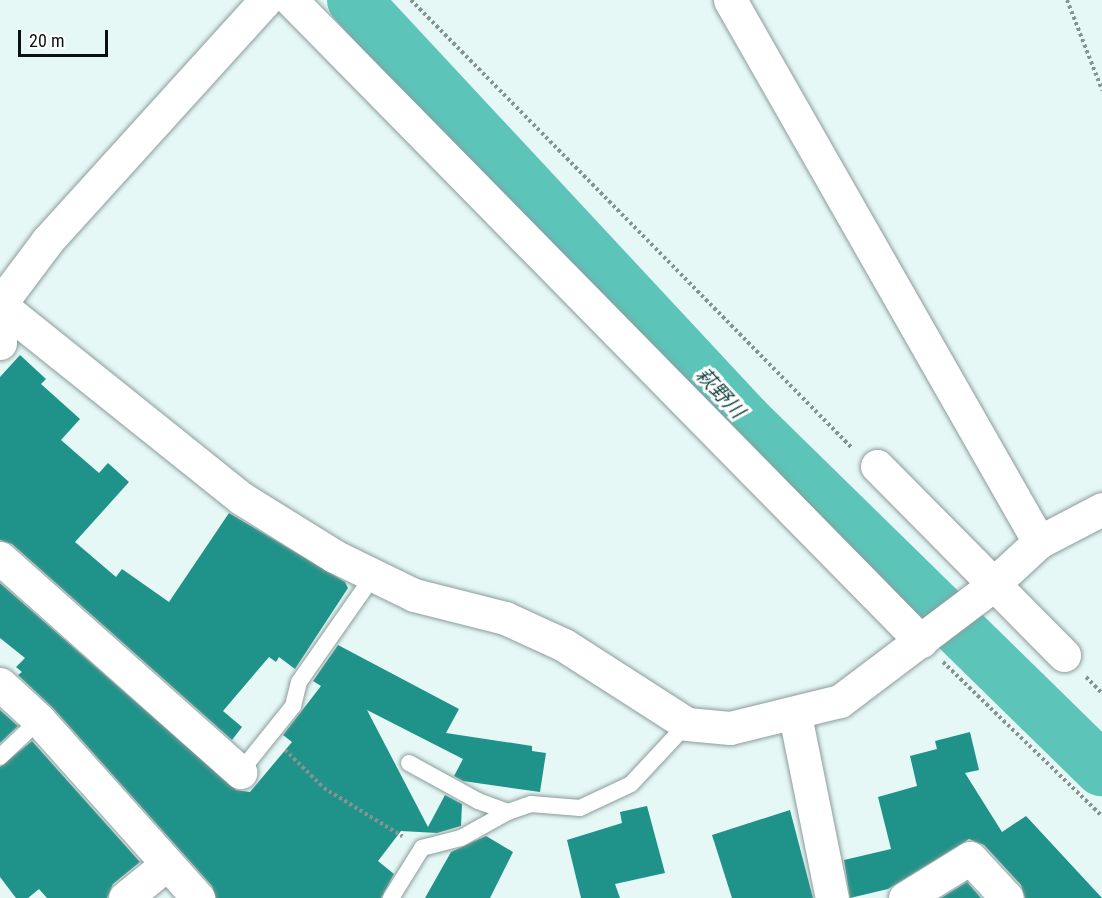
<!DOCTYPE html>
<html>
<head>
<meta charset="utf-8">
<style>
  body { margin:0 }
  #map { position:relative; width:1102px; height:898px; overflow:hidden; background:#e5f8f5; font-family:"Roboto Condensed","Noto Sans JP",sans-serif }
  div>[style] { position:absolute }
  .river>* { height:54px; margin:-27px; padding:0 27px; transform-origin:27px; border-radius:27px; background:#5cc4b9 }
  .building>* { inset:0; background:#1f9289 }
  .path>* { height:4px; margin-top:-2px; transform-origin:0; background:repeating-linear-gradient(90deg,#869391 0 3px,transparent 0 6px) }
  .roads { filter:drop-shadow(0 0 2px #8b9c9a) drop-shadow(0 0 2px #8b9c9a) }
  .lane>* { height:16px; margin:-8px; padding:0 8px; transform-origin:8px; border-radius:8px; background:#fff }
  .street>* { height:33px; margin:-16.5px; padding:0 16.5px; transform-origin:16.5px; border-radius:16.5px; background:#fff }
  span { translate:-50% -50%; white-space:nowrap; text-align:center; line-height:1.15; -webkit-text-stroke:6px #fff; paint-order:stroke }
  .water-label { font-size:20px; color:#154440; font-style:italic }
  .scale { position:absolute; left:18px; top:30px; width:90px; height:27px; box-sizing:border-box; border:3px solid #0b1110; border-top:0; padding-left:8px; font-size:18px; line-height:21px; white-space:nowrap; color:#0b1110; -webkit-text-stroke:4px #fff; paint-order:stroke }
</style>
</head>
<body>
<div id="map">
  <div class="river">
    <div style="left:354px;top:0;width:574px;rotate:47.05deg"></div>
    <div style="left:745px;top:420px;width:499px;rotate:44.4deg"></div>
  </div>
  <div class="building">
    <div style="clip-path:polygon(20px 355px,46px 379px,41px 384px,80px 419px,61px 440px,99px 473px,108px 463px,129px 482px,75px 542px,116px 577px,122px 569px,169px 602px,229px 513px,345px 582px,348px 588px,295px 669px,279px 657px,276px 662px,269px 657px,223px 711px,242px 727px,232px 740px,12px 544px,0 540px,0 377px)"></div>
    <div style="clip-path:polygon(0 583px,236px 790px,250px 792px,292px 742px,283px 735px,321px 686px,313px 681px,338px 645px,459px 709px,446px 733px,532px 746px,532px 751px,546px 753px,540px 792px,463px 781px,454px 776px,463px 759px,367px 710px,428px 827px,445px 795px,462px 804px,461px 826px,437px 833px,401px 831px,378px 861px,394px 874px,381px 898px,216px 898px,212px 886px,53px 708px,18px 675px,22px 672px,16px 667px,25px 658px,0 638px)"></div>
    <div style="clip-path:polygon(0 710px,18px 726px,0 743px)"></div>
    <div style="clip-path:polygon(970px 732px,979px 770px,965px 773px,1002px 832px,1026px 816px,1102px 898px,1025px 898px,1021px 885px,984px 845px,969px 839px,888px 889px,850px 898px,844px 860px,891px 849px,878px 797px,917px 786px,910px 756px,937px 749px,935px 741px)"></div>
    <div style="clip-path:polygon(32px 741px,140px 862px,113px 884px,107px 898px,47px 898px,39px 889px,28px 898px,16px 898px,0 877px,0 767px)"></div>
    <div style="clip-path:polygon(647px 806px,665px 873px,615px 884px,620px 898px,581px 898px,567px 840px,622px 823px,620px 812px)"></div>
    <div style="clip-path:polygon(790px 810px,813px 898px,732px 898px,712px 835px)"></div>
    <div style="clip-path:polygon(486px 836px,513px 852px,490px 898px,425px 898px,451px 852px)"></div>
    <div style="clip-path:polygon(967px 882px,981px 898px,941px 898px)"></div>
  </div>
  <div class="path">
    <div style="left:411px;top:0;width:629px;rotate:45.45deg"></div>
    <div style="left:1067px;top:0;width:97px;rotate:68.7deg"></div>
    <div style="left:943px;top:662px;width:221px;rotate:44.1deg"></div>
    <div style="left:1086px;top:677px;width:23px;rotate:45deg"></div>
    <div style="left:285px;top:750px;width:54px;rotate:44.3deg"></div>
    <div style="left:324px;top:788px;width:92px;rotate:31.6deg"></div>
  </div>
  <div class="roads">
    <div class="lane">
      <div style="left:0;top:757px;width:54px;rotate:-43.5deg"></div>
      <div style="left:409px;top:763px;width:79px;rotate:28.8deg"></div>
      <div style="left:478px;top:801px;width:32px;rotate:20deg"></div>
      <div style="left:508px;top:812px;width:24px;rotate:-19deg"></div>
      <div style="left:531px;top:804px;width:49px;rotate:4.7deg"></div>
      <div style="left:580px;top:808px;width:56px;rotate:-25.2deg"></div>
      <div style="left:631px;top:784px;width:82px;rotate:-47deg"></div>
      <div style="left:240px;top:772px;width:85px;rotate:-51.2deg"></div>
      <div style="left:293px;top:706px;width:25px;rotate:-76deg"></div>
      <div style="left:299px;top:682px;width:131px;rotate:-55deg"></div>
      <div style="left:391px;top:898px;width:59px;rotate:-58.2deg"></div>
      <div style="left:422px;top:848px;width:40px;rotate:-14.4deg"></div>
      <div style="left:461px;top:838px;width:54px;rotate:-29deg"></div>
    </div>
    <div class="street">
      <div style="left:291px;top:0;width:899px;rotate:45.5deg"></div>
      <div style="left:730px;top:0;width:624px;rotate:60.31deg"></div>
      <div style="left:0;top:304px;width:80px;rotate:-53.1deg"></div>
      <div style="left:48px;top:240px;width:324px;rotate:-47.8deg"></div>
      <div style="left:0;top:305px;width:309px;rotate:38.7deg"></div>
      <div style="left:241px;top:498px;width:110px;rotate:31.9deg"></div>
      <div style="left:334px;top:556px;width:89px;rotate:26deg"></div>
      <div style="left:414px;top:595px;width:94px;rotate:14.2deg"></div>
      <div style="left:505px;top:618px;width:65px;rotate:24.6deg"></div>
      <div style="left:564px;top:645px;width:146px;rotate:32.7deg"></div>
      <div style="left:687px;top:724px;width:43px;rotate:5.3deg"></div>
      <div style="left:730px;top:728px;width:113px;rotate:-13.8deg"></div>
      <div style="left:840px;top:701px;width:186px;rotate:-37.1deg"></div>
      <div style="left:988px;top:589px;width:69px;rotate:-42.7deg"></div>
      <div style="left:1039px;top:542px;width:71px;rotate:-27.6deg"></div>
      <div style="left:0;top:338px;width:5px;rotate:90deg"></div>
      <div style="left:877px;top:466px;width:266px;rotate:45.3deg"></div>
      <div style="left:0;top:558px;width:322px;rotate:41.7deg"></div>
      <div style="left:0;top:684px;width:53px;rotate:42.7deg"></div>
      <div style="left:39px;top:720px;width:239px;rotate:48.2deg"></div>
      <div style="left:795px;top:715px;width:187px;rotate:78.6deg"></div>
      <div style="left:125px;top:898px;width:54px;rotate:-39deg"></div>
      <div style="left:905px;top:898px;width:76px;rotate:-31.6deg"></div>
      <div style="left:970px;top:858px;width:54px;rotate:47.2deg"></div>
    </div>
  </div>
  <div class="water-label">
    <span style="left:720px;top:393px;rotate:47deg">萩野川</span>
  </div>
  <div class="scale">20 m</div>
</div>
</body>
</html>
